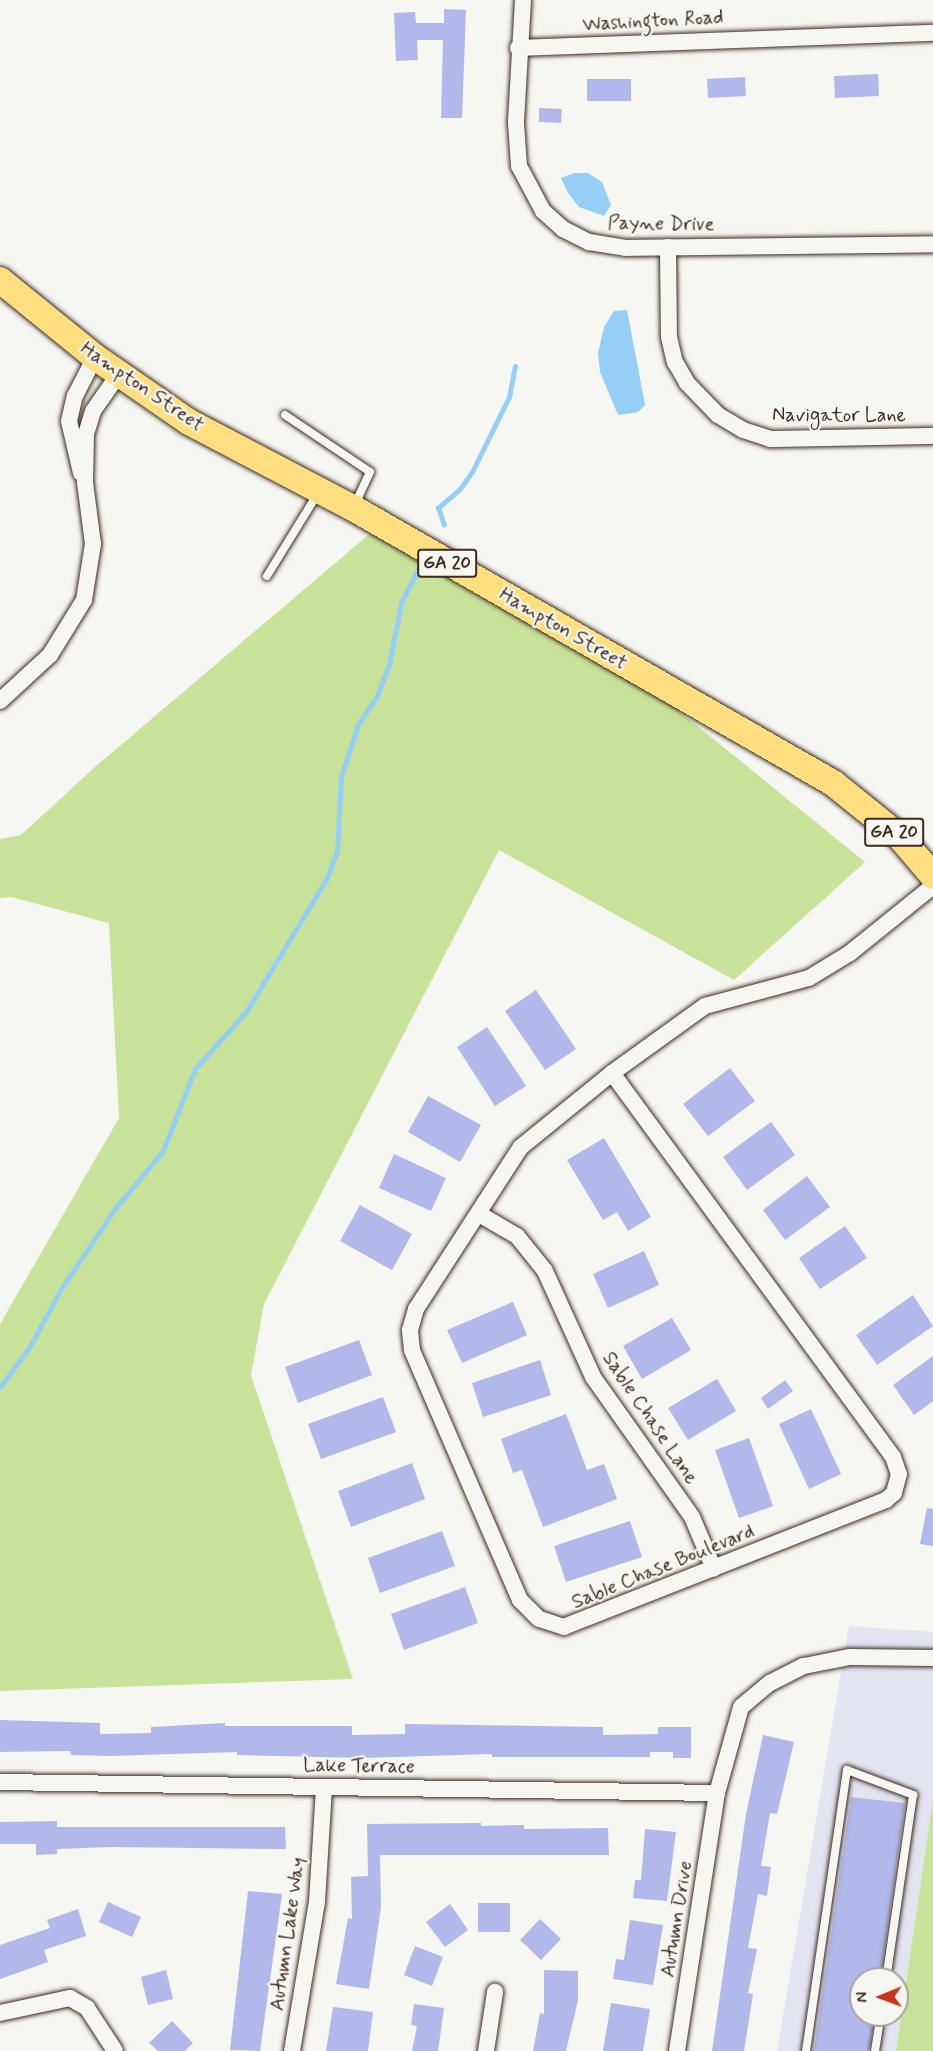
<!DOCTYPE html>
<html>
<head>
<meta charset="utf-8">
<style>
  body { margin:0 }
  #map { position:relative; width:933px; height:2051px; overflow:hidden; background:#f6f6f2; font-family:Mynerve,sans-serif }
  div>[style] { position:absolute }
  .built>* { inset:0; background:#e2e4f0 }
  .green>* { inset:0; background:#c8e299 }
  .water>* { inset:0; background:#96cff6 }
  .stream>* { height:4.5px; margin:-2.25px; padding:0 2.25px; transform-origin:2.25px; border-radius:2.25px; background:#96cff6 }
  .building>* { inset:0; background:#b2b9ea }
  .roads { filter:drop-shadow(0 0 2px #3b2a1e) drop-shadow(0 0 2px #3b2a1e) }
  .service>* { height:8px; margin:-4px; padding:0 4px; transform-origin:4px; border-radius:4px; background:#f6f6f2 }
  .minor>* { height:16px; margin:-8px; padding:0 8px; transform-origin:8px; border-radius:8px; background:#f6f6f2 }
  .primary>* { height:26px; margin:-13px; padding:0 13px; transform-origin:13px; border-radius:13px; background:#ffdf80 }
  span { translate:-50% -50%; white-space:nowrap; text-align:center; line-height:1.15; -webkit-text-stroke:4.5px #f6f6f2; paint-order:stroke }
  .shield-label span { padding:2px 4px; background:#f6f6f2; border:2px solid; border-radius:4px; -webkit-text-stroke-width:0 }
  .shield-label { font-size:18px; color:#3b2a1e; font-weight:700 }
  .street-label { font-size:20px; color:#3b2a1e }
  .north { position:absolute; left:849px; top:1967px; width:60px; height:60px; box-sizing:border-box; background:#f6f6f2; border:2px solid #aba49d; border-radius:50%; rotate:269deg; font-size:16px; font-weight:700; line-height:24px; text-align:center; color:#3b2a1e }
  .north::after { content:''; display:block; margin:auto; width:21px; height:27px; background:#c8321e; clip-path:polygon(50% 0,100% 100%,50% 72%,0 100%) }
</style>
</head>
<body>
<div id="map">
  <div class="built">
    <div style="clip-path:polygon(evenodd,849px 1626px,933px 1632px,933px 1799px,896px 2051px,777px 2051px,849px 1626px,861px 1979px,897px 1979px,897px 2015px,861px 2015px,861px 1979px)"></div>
  </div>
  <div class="green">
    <div style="clip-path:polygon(386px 520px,621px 664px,865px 862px,734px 980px,499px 850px,264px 1304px,251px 1375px,353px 1679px,0 1691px,0 1324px,119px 1118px,109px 923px,11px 897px,0 898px,0 839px,21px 835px,95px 767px)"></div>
    <div style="clip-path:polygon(933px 1799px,933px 2051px,896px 2051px)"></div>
  </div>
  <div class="water">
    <div style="clip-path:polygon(574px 173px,588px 173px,602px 182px,611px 205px,604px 216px,579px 207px,568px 193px,561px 178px)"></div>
    <div style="clip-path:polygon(627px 310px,645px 405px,638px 412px,618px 415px,600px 372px,598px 353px,604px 327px,614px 311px)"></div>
  </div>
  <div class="stream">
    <div style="left:444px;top:525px;width:18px;rotate:-109deg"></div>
    <div style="left:438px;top:508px;width:29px;rotate:-41deg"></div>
    <div style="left:460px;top:489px;width:21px;rotate:-55deg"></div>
    <div style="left:472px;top:472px;width:84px;rotate:-63.7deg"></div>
    <div style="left:509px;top:397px;width:31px;rotate:-79deg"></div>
    <div style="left:0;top:1387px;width:49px;rotate:-53.4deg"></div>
    <div style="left:29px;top:1348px;width:67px;rotate:-61.5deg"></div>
    <div style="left:61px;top:1289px;width:95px;rotate:-56.1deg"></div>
    <div style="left:114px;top:1210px;width:77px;rotate:-50.3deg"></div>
    <div style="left:163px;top:1151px;width:88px;rotate:-68.7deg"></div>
    <div style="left:195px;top:1069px;width:76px;rotate:-48.2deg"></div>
    <div style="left:246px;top:1012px;width:154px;rotate:-58.8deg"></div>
    <div style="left:326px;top:880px;width:31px;rotate:-69deg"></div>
    <div style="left:337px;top:851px;width:74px;rotate:-86.9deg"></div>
    <div style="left:341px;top:777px;width:55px;rotate:-71.9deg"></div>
    <div style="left:358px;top:725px;width:35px;rotate:-57deg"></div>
    <div style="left:377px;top:696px;width:33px;rotate:-69deg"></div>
    <div style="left:389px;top:665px;width:63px;rotate:-79deg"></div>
    <div style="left:401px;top:603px;width:38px;rotate:-63deg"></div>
  </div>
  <div class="building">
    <div style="clip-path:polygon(444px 9px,466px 10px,462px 118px,441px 118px,443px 40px,417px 40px,418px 60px,396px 61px,394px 13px,415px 12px,416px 23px,444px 23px)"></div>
    <div style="clip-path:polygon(878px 74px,879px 96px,835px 98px,834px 76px)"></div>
    <div style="clip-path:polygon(745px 77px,746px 96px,708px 98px,707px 79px)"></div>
    <div style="clip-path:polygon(587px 79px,631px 79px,631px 101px,587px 101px)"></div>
    <div style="clip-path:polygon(539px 108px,562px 109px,561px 123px,539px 122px)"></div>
    <div style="clip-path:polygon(536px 990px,576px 1049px,545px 1070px,505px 1011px)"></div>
    <div style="clip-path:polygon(487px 1027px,526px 1086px,495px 1106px,457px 1047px)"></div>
    <div style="clip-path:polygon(730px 1068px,755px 1101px,708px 1136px,683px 1104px)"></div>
    <div style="clip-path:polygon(428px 1096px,481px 1125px,460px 1162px,408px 1132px)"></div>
    <div style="clip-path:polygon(771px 1122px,795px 1155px,747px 1190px,723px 1157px)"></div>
    <div style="clip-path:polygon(604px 1138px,651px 1217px,628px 1231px,617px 1212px,603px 1220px,567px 1160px)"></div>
    <div style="clip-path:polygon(394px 1154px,446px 1178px,431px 1211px,379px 1188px)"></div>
    <div style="clip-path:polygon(807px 1176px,830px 1207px,785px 1240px,763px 1210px)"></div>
    <div style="clip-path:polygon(360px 1205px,412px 1234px,392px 1270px,340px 1241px)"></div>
    <div style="clip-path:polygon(845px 1226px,867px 1258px,820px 1289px,799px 1258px)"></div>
    <div style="clip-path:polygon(644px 1251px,659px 1285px,608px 1308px,593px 1274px)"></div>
    <div style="clip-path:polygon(913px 1295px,933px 1326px,877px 1365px,856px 1335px)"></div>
    <div style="clip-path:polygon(513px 1302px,527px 1335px,462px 1363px,447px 1330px)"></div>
    <div style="clip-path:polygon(672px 1318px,691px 1350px,642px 1379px,623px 1346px)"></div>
    <div style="clip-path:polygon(359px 1340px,372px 1375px,298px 1403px,285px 1367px)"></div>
    <div style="clip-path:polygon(933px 1356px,933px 1401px,914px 1415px,893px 1385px)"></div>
    <div style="clip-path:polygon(540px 1360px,551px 1395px,483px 1417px,472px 1383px)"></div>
    <div style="clip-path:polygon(717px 1379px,736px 1411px,688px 1440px,668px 1408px)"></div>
    <div style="clip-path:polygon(785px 1380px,793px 1391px,768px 1409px,761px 1398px)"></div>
    <div style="clip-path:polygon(383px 1397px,396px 1432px,321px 1459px,308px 1424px)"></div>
    <div style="clip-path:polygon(811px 1409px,841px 1474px,809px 1489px,779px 1424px)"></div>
    <div style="clip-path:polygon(566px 1414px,587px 1470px,604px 1464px,617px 1499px,543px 1527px,522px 1470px,513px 1473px,501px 1439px)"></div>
    <div style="clip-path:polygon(749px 1438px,773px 1506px,739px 1518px,715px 1450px)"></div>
    <div style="clip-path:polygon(412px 1463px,425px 1499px,351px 1527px,338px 1491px)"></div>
    <div style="clip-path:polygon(927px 1508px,933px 1509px,933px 1546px,920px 1544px)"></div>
    <div style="clip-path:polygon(630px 1521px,642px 1557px,566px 1582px,554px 1546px)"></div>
    <div style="clip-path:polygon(442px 1531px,455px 1566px,380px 1593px,368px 1558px)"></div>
    <div style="clip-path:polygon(465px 1587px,478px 1623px,404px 1650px,391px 1614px)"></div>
    <div style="clip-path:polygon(0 1720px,100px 1723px,100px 1734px,151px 1733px,151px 1727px,225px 1723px,225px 1726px,352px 1726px,352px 1735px,405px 1734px,405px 1724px,603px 1727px,603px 1735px,658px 1734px,658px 1727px,691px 1727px,691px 1758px,673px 1758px,673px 1752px,650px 1752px,650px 1757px,492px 1757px,492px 1754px,362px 1758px,237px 1755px,237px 1752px,110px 1756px,71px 1755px,70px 1751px,0 1752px)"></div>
    <div style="clip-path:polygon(763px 1735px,794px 1742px,777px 1814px,770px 1813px,761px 1866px,771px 1867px,767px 1896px,758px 1894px,748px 1948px,757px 1949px,748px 1993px,753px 1994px,744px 2051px,712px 2051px,746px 1814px)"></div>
    <div style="clip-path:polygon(851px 1797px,905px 1803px,880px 1979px,861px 1979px,861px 2015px,875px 2015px,869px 2051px,814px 2051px)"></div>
    <div style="clip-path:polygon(57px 1821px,57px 1827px,285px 1827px,286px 1849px,111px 1847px,57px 1849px,57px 1854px,36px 1855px,36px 1844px,0 1844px,0 1822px)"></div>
    <div style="clip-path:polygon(481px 1823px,481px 1826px,524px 1825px,524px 1829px,608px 1828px,609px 1855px,380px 1855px,381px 1907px,369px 1989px,336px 1984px,348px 1918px,352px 1919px,351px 1877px,368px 1876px,367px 1824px)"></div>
    <div style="clip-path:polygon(645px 1829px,676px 1832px,667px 1901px,633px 1898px,635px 1880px,641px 1880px)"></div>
    <div style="clip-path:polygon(248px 1891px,282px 1894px,260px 2051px,230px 2050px)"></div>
    <div style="clip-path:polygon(108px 1902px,141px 1917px,132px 1937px,99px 1922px)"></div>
    <div style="clip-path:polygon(478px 1903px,510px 1903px,510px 1932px,478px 1932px)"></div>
    <div style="clip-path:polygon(450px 1904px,468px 1930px,445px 1947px,426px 1922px)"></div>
    <div style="clip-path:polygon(78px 1909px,86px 1936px,44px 1950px,48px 1962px,0 1979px,0 1945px,50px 1928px,47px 1920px)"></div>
    <div style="clip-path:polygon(540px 1919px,561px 1939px,541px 1960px,520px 1940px)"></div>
    <div style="clip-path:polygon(630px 1920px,663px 1925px,653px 1985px,613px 1979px,616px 1959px,624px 1960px)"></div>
    <div style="clip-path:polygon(415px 1946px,443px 1957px,432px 1986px,404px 1975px)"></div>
    <div style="clip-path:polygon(166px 1970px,173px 1999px,148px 2005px,141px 1977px)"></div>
    <div style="clip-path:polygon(544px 1970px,578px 1971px,578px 2000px,566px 2051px,533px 2051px,540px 2013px,544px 2014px)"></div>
    <div style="clip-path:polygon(611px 2003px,650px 2009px,643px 2051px,603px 2051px)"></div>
    <div style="clip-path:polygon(414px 2004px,444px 2008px,438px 2051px,412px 2051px,417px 2026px,411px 2025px)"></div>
    <div style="clip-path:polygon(333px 2007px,373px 2012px,368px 2051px,326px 2051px)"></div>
    <div style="clip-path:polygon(172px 2021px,193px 2043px,185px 2051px,158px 2051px,149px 2043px)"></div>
  </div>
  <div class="roads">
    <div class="service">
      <div style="left:285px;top:415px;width:102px;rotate:33.8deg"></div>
      <div style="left:370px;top:472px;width:38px;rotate:115deg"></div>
      <div style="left:267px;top:576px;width:97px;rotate:-58.4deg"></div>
      <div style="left:806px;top:2051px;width:284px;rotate:-81.7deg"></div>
      <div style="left:847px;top:1770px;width:71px;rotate:20.7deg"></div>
      <div style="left:913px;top:1795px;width:186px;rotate:98.3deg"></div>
      <div style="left:875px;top:2051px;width:36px;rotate:-81deg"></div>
    </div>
    <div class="minor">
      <div style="left:523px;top:0;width:123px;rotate:93.3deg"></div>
      <div style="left:516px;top:123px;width:43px;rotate:86deg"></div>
      <div style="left:519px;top:166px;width:51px;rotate:61.9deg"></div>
      <div style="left:543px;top:211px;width:27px;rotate:42deg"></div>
      <div style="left:563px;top:229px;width:29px;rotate:27deg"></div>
      <div style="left:589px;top:242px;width:37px;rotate:9deg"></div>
      <div style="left:626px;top:248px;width:307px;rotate:-0.7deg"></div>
      <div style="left:518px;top:48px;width:415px;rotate:-2.1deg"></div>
      <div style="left:668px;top:247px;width:90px;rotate:89.4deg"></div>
      <div style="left:669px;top:337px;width:26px;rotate:77deg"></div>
      <div style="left:675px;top:362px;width:24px;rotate:60deg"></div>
      <div style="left:687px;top:383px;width:45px;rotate:45.9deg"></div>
      <div style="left:718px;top:415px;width:29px;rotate:31deg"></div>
      <div style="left:743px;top:430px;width:28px;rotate:18deg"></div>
      <div style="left:770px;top:439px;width:163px;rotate:-1.1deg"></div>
      <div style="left:81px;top:473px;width:53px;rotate:-103deg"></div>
      <div style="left:69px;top:421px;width:26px;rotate:-77deg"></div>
      <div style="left:75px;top:396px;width:44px;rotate:-62.9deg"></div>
      <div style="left:0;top:701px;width:68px;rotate:-42.6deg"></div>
      <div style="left:50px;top:655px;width:65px;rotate:-58.3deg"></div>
      <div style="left:84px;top:600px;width:57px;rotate:-80.9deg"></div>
      <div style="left:93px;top:544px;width:63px;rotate:-97.4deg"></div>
      <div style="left:85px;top:482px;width:48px;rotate:-88.8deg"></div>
      <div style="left:86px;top:434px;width:24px;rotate:-73deg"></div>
      <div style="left:93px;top:411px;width:45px;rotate:-54.9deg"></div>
      <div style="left:612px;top:1073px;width:476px;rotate:53.8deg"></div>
      <div style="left:893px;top:1457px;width:18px;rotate:71deg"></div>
      <div style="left:899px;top:1474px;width:20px;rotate:105deg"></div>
      <div style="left:894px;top:1493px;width:11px;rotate:139deg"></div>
      <div style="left:886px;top:1500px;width:346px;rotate:158.5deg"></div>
      <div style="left:564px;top:1627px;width:26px;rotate:-162deg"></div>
      <div style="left:539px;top:1619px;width:27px;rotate:-135deg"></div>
      <div style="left:520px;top:1600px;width:272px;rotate:-113.4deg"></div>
      <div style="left:412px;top:1350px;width:20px;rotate:-96deg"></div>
      <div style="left:410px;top:1330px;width:22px;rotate:-74deg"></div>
      <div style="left:416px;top:1309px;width:193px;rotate:-57.1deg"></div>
      <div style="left:521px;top:1147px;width:117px;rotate:-39.1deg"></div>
      <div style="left:612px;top:1073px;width:115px;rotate:-35.8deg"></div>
      <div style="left:705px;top:1006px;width:108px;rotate:-15.1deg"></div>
      <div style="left:809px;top:978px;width:48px;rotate:-31.4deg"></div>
      <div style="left:850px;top:953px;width:107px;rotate:-38.9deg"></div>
      <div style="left:479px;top:1214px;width:44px;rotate:30.1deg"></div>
      <div style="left:517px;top:1236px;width:45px;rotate:51.3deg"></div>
      <div style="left:545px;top:1271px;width:116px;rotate:65.6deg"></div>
      <div style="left:593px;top:1377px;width:171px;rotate:54.7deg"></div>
      <div style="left:692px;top:1517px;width:56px;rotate:67.1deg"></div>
      <div style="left:0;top:1782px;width:717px;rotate:0.88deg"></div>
      <div style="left:0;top:2013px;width:72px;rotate:-12.1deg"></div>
      <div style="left:70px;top:1998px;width:20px;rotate:30deg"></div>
      <div style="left:87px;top:2008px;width:51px;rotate:56.9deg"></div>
      <div style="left:292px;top:2051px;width:151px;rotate:-80.5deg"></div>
      <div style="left:317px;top:1902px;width:115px;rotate:-86.5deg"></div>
      <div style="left:486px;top:2051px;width:60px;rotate:-81.3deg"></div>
      <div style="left:677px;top:2051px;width:261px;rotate:-81.2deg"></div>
      <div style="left:717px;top:1793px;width:89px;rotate:-74.4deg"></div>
      <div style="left:741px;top:1707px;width:38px;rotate:-40deg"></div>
      <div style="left:770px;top:1683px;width:38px;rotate:-27deg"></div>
      <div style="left:804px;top:1666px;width:47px;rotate:-11.1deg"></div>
      <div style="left:850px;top:1657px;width:83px;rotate:0.7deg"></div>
    </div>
    <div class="primary">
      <div style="left:0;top:280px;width:122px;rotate:39deg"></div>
      <div style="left:95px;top:357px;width:114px;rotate:34.7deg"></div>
      <div style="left:189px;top:422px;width:185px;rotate:27.7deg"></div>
      <div style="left:353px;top:508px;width:553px;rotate:29.81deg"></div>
      <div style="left:833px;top:783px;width:85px;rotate:38.8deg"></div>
      <div style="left:899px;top:836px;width:52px;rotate:49.6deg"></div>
    </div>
  </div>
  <div class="shield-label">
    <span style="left:447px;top:563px">GA 20</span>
    <span style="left:894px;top:832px">GA 20</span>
  </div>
  <div class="street-label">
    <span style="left:653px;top:21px;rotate:-3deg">Washington Road</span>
    <span style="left:661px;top:224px;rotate:1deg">Payne Drive</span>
    <span style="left:142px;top:387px;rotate:34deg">Hampton Street</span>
    <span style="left:839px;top:415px">Navigator Lane</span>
    <span style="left:563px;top:629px;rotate:30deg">Hampton Street</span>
    <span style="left:650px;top:1418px;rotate:56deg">Sable Chase Lane</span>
    <span style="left:663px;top:1567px;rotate:-22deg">Sable Chase Boulevard</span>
    <span style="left:359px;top:1766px;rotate:1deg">Lake Terrace</span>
    <span style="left:677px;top:1919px;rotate:-81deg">Autumn Drive</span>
    <span style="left:288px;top:1934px;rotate:-82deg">Autumn Lake Way</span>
  </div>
  <div class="north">N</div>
</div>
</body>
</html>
